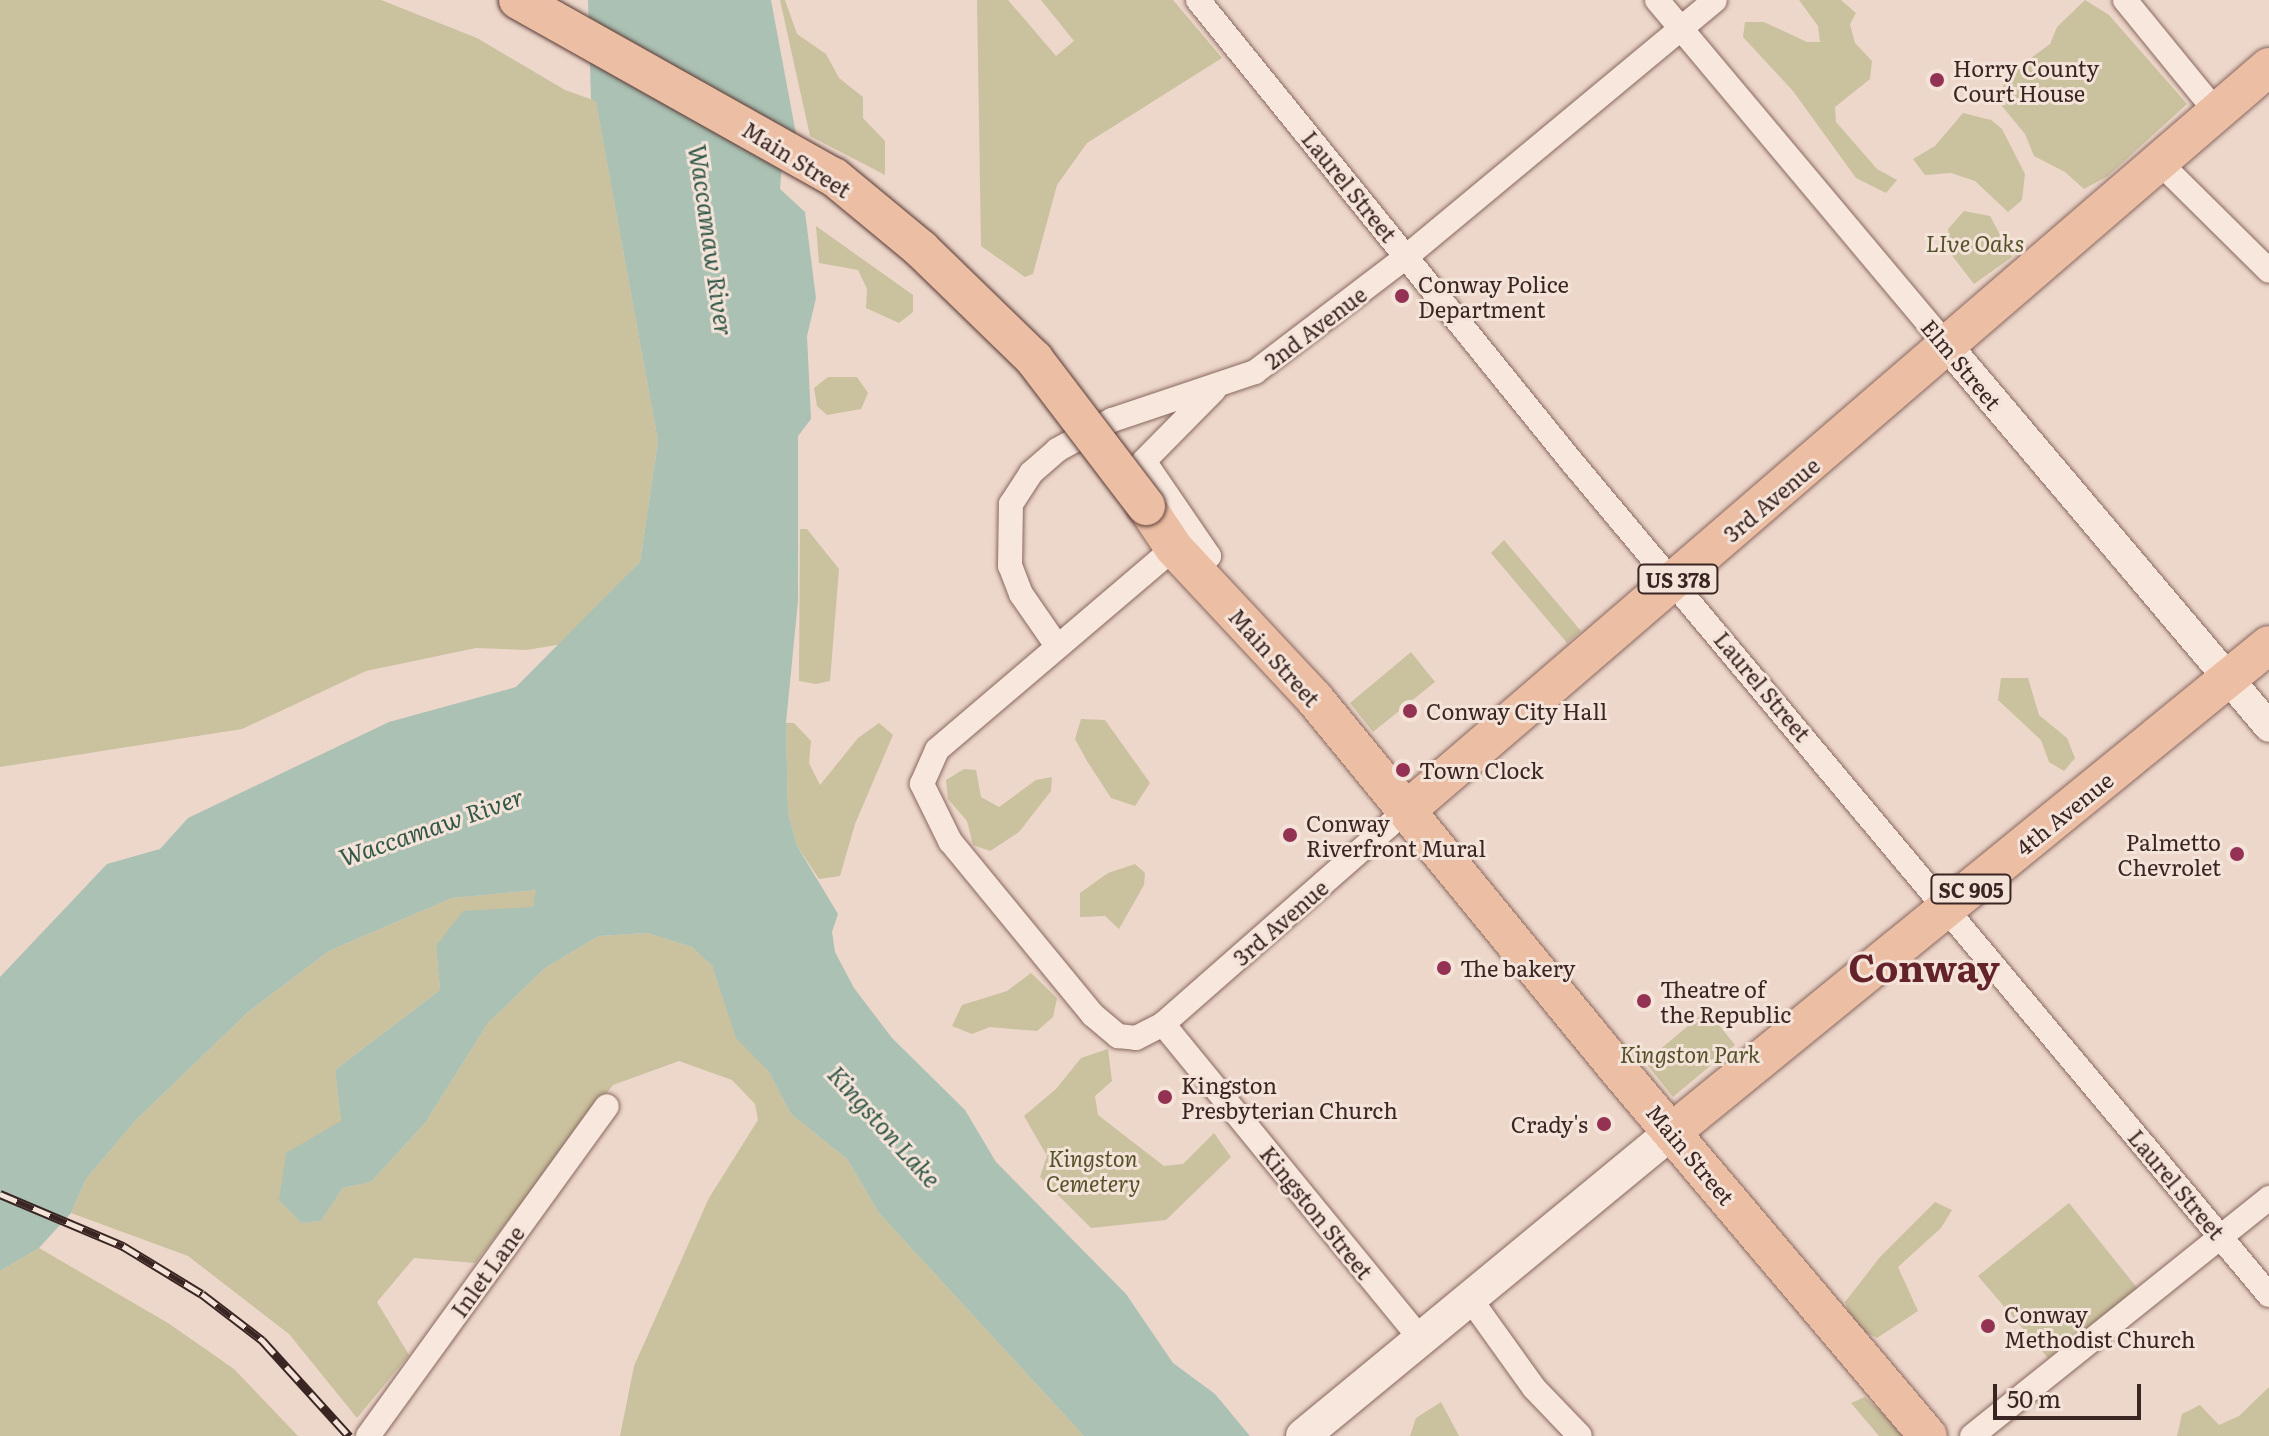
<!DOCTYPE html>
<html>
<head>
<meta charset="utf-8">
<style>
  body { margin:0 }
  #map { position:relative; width:2269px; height:1436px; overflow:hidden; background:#edd7ca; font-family:Literata,serif }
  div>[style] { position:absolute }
  .green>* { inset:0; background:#cac19e }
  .water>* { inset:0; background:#aac1b3 }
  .roads { filter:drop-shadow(0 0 2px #88675f) drop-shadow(0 0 2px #88675f) }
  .minor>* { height:24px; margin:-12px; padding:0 12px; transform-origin:12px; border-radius:12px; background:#f7e7dd }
  .tertiary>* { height:30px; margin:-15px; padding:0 15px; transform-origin:15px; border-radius:15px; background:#f7e7dd }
  .secondary>* { height:34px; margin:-17px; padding:0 17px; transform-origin:17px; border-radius:17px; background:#f7e7dd }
  .primary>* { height:38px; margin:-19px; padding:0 19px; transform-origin:19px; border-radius:19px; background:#ecbfa5 }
  .rail>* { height:9px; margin-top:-4.5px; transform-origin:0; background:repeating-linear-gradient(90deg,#f4e3d9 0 18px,#3a2522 0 36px); box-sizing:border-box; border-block:2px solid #3a2522 }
  .bridges { filter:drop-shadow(0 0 2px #573833) drop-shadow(0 0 2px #573833) }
  .primary-bridge>* { height:38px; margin:-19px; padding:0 19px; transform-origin:19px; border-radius:19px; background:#ecbfa5 }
  .dots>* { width:22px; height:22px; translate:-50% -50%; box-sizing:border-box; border:4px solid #f4e3d9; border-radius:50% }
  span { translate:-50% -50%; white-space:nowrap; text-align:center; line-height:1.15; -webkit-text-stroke:6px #f4e3d9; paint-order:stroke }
  .shield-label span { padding:2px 6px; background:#f4e3d9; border:2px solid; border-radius:6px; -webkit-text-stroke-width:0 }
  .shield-label { font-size:20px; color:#3a2522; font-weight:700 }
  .poi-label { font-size:22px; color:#3a2522 }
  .left { translate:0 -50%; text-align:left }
  .right { translate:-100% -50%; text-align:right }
  .street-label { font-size:22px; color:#3a2522 }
  .park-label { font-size:22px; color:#555229; font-style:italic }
  .water-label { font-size:24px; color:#325849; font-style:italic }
  .town-label { font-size:38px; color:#64232b; font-weight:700 }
  .scale { position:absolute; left:1993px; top:1384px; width:148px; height:36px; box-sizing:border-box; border:4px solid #3a2522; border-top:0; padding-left:10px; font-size:24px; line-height:28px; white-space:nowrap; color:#3a2522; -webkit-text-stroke:6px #f4e3d9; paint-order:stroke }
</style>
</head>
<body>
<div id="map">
  <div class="green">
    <div style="clip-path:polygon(0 0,381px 0,477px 38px,565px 90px,596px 101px,658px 441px,640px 562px,563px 644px,526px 650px,476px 648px,366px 671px,242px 729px,0 767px)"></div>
    <div style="clip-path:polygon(780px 0,785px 0,797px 34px,826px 54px,839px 78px,863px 97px,863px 118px,885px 141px,885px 175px,810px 136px)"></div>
    <div style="clip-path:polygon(977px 0,1008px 0,1056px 56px,1074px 41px,1041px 0,1173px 0,1222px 58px,1087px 143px,1057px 185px,1033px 274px,1025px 277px,981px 246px)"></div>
    <div style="clip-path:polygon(1799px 0,1841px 0,1856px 13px,1850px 24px,1855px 43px,1872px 61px,1870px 79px,1835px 107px,1836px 122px,1877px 169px,1897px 180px,1886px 193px,1856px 178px,1793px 91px,1743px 37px,1745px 22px,1764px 22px,1807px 42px,1820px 42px,1818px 26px)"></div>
    <div style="clip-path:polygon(2085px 0,2109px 15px,2187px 104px,2108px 176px,2084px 189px,2065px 172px,2034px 156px,2025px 134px,2002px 106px,2001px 89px,2015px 70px,2050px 44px,2057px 27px)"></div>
    <div style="clip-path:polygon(1963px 113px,1991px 120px,2002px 129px,2025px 174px,2022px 200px,2008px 212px,1975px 181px,1951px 173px,1925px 175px,1913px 159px,1935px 146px)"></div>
    <div style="clip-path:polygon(1964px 211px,1990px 216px,2012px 257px,1974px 284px,1950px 253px,1948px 229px)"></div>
    <div style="clip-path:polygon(816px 226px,913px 295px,913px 312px,899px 323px,866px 308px,867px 289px,858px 270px,819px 263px)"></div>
    <div style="clip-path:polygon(828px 377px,857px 377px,868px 393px,861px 409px,827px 415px,817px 406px,814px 388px)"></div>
    <div style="clip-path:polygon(800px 529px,807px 529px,839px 569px,830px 681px,816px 684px,799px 681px)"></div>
    <div style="clip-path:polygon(1504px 540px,1581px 631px,1567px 643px,1491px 553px)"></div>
    <div style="clip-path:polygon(1411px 652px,1435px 682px,1373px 732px,1350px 703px)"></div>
    <div style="clip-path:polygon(2001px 678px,2028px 678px,2039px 715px,2067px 738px,2075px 758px,2064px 771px,2049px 762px,2041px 740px,1998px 700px)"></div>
    <div style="clip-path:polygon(1081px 719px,1105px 720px,1150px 783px,1135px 806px,1111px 798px,1087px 761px,1075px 739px)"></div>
    <div style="clip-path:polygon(786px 723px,794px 723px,811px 741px,809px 763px,820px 785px,858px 738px,879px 723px,893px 735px,855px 824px,840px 876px,819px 879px,797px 846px,788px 812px)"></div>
    <div style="clip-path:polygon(964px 769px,976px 770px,981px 797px,999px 807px,1036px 780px,1052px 777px,1051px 791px,1019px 832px,990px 851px,973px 845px,967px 821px,948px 799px,946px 780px)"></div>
    <div style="clip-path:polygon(1135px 864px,1145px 873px,1144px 885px,1119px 929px,1105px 916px,1080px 917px,1080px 893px,1108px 873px)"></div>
    <div style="clip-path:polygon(537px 890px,533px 907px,436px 946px,440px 990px,335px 1070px,341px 1121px,279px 1200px,301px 1223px,321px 1221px,343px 1188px,371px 1182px,425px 1123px,488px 1023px,545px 968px,599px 936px,647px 933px,692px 947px,712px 966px,736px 1037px,769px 1072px,791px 1114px,847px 1159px,879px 1213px,1084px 1436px,620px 1436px,634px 1366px,709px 1198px,758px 1120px,755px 1104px,732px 1080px,679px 1061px,613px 1085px,475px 1263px,414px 1258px,377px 1302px,409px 1355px,357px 1418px,289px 1334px,188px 1256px,71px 1213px,86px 1179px,135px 1121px,248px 1012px,329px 951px,452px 898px)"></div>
    <div style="clip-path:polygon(1031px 973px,1057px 998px,1053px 1017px,1037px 1031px,990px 1027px,972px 1034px,952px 1026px,962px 1005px,1007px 991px)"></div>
    <div style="clip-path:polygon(1707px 1010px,1735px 1045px,1673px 1097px,1645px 1062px)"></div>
    <div style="clip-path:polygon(1108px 1049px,1112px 1081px,1095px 1096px,1098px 1115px,1164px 1166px,1183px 1164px,1214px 1133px,1231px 1157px,1166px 1220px,1091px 1228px,1040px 1177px,1047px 1156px,1024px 1116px,1056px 1089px,1081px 1058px)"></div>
    <div style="clip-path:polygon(1935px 1202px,1952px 1210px,1941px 1228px,1898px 1267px,1918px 1311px,1877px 1338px,1855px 1327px,1845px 1302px,1880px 1257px)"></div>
    <div style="clip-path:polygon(2069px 1203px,2138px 1289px,2048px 1358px,1978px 1276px)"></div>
    <div style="clip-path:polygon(39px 1248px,168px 1323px,234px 1369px,298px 1436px,0 1436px,0 1271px)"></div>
    <div style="clip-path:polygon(2269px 1387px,2269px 1436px,2177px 1436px,2182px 1414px,2200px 1405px,2219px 1425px,2239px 1416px)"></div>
    <div style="clip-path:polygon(1865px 1397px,1892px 1422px,1905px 1436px,1879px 1436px,1851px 1403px)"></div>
    <div style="clip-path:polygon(1441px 1402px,1459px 1436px,1410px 1436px,1416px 1418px)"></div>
  </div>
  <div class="water">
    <div style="clip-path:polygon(588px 0,771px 0,796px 134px,783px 151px,780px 189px,805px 212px,816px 298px,807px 336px,811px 419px,798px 436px,798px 601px,786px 723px,788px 812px,797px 846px,838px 914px,832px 932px,835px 952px,854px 988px,892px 1038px,965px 1110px,996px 1162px,1126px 1294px,1173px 1363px,1215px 1394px,1250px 1436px,1084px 1436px,879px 1213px,847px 1159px,791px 1114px,769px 1072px,736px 1038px,712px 966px,692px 947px,647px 933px,599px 936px,545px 968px,488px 1023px,425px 1123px,371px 1182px,343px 1188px,321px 1221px,301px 1223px,279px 1200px,286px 1153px,341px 1121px,335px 1070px,440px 990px,436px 946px,463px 911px,533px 907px,536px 890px,452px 898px,329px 951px,248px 1012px,135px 1121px,86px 1179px,71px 1213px,39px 1248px,0 1271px,0 977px,107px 864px,160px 849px,188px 818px,389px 722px,516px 687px,640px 562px,658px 441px,596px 102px,591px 99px)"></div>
  </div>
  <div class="roads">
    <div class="minor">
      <div style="left:1198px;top:0;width:594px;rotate:51.01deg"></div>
      <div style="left:1572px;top:462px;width:1086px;rotate:50.08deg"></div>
      <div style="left:1657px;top:0;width:454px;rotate:50deg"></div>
      <div style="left:2125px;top:0;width:146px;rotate:50.8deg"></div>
      <div style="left:2160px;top:163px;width:153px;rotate:44.7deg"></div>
      <div style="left:1174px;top:548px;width:311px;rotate:139.6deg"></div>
      <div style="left:937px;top:750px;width:37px;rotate:114deg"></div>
      <div style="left:922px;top:784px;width:64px;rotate:63.8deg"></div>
      <div style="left:950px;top:841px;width:225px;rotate:50.6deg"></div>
      <div style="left:1093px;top:1015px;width:33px;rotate:40deg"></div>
      <div style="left:1118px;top:1036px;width:18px;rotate:6deg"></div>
      <div style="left:1136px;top:1038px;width:30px;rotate:-27deg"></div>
      <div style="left:1163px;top:1024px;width:325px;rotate:-41.3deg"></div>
      <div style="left:1195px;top:569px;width:19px;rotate:-43deg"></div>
      <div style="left:1209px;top:556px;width:115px;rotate:-124.4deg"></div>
      <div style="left:1144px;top:461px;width:100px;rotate:-45.4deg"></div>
      <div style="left:1057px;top:646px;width:63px;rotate:-124.7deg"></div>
      <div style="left:1021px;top:594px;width:30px;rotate:-111deg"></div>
      <div style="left:1010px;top:566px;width:62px;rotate:-89.1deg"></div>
      <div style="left:1011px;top:504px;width:37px;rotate:-57deg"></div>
      <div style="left:1031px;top:473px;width:35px;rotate:-41deg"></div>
      <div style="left:1057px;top:450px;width:63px;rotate:-28.6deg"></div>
      <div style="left:1112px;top:420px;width:151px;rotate:-18.6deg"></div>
      <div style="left:1255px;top:372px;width:191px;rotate:-37.3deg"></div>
      <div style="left:1407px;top:256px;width:400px;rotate:-39.7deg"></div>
      <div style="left:1163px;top:1024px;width:409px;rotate:50.7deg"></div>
      <div style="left:1471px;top:1300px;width:108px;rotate:54.4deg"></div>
      <div style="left:1534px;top:1388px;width:66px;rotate:46.2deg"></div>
      <div style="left:368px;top:1436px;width:407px;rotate:-54.1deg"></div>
      <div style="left:1972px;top:1436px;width:381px;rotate:-38.7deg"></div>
    </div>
    <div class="tertiary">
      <div style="left:1949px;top:348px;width:496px;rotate:49.8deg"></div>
    </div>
    <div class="secondary">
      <div style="left:1303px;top:1436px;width:478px;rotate:-39.5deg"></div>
    </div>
    <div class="primary">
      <div style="left:1146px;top:506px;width:50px;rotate:56.3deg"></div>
      <div style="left:1174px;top:548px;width:205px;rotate:47deg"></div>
      <div style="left:1314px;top:698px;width:477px;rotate:50.7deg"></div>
      <div style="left:1616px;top:1067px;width:483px;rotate:49.8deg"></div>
      <div style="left:1407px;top:810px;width:1138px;rotate:-40.76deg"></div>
      <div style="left:1672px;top:1132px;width:770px;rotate:-39.21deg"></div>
    </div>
  </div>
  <div class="rail">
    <div style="left:0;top:1194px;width:134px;rotate:22.9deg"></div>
    <div style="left:123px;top:1246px;width:92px;rotate:31.3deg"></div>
    <div style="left:202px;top:1294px;width:76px;rotate:37.5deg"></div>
    <div style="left:262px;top:1340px;width:130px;rotate:47.8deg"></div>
  </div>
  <div class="bridges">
    <div class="primary-bridge">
      <div style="left:518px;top:0;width:362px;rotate:29.3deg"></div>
      <div style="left:834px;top:177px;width:113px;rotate:39.6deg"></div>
      <div style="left:921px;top:249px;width:158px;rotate:44.2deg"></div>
      <div style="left:1034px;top:359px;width:185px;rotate:52.7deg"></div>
    </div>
  </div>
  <div class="dots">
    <div style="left:1937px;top:80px;background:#943253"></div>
    <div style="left:1402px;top:296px;background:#943253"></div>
    <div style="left:1410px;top:711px;background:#943253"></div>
    <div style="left:1403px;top:770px;background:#943253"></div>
    <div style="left:1290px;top:835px;background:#943253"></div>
    <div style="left:2237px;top:854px;background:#943253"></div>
    <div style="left:1444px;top:968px;background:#943253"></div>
    <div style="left:1644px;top:1001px;background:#943253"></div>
    <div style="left:1165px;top:1097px;background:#943253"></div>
    <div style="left:1604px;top:1124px;background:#943253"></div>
    <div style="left:1988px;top:1326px;background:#943253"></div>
  </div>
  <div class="shield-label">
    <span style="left:1678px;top:579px">US 378</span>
    <span style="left:1971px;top:889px">SC 905</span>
  </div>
  <div class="poi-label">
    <span class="left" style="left:1953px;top:80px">Horry County<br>Court House</span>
    <span class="left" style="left:1418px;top:296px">Conway Police<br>Department</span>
    <span class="left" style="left:1426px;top:711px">Conway City Hall</span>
    <span class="left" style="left:1419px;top:770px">Town Clock</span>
    <span class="left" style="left:1306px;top:835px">Conway<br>Riverfront Mural</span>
    <span class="right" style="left:2221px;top:854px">Palmetto<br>Chevrolet</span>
    <span class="left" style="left:1460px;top:968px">The bakery</span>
    <span class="left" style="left:1660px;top:1001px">Theatre of<br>the Republic</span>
    <span class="left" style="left:1181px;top:1097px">Kingston<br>Presbyterian Church</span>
    <span class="right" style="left:1588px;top:1124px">Crady's</span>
    <span class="left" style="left:2004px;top:1326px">Conway<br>Methodist Church</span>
  </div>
  <div class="street-label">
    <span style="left:797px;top:159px;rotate:32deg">Main Street</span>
    <span style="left:1350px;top:186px;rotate:51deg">Laurel Street</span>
    <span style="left:1315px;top:327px;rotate:-37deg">2nd Avenue</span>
    <span style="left:1962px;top:364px;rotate:50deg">Elm Street</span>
    <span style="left:1771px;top:499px;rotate:-40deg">3rd Avenue</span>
    <span style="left:1275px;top:657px;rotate:48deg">Main Street</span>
    <span style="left:1763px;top:686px;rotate:50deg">Laurel Street</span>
    <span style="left:2064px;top:813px;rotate:-39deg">4th Avenue</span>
    <span style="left:1280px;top:922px;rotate:-41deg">3rd Avenue</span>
    <span style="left:1691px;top:1154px;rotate:50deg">Main Street</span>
    <span style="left:2177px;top:1184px;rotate:50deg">Laurel Street</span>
    <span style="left:1317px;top:1212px;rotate:51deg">Kingston Street</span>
    <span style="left:487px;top:1271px;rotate:-54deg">Inlet Lane</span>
  </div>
  <div class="park-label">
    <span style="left:1975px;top:243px">LIve Oaks</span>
    <span style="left:1690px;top:1054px">Kingston Park</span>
    <span style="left:1093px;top:1170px">Kingston<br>Cemetery</span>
  </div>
  <div class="water-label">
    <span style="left:712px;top:240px;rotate:82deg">Waccamaw River</span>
    <span style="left:431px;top:826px;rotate:-19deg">Waccamaw River</span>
    <span style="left:885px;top:1126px;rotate:48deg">Kingston Lake</span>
  </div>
  <div class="town-label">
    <span style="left:1924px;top:966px">Conway</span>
  </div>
  <div class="scale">50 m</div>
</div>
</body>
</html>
